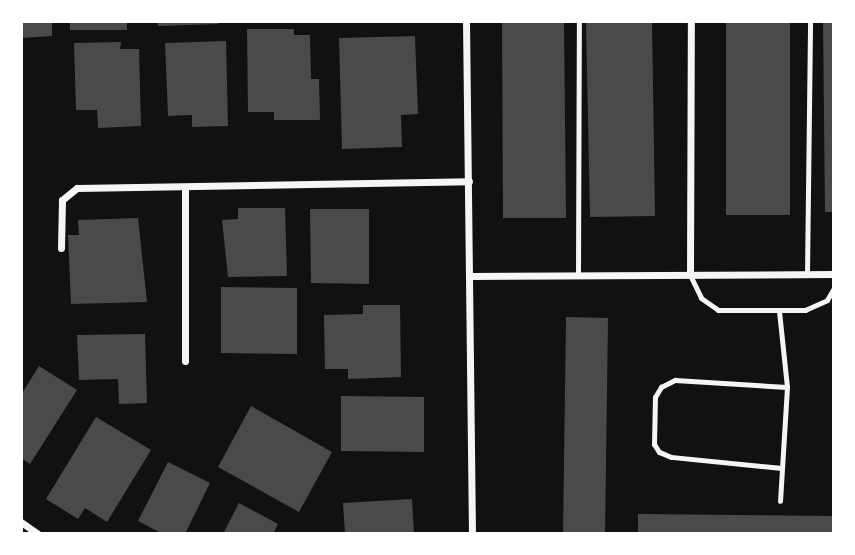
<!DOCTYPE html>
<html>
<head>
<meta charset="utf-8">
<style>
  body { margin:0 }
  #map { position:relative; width:855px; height:555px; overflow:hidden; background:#111; font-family:"Titillium Web",sans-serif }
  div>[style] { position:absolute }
  .building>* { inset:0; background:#4a4a4a }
  .service>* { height:5px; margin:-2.5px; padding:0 2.5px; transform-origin:2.5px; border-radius:2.5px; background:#f5f5f5 }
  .minor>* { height:7px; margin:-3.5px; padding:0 3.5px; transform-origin:3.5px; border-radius:3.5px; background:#f5f5f5 }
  span { translate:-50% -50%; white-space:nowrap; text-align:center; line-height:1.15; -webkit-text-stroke:7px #fff; paint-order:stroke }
  .frame { position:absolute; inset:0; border:23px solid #fff; pointer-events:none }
</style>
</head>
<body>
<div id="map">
  <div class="building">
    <div style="clip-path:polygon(21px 21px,52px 21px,52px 36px,21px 38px)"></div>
    <div style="clip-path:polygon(70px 21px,127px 21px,127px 30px,70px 30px)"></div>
    <div style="clip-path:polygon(158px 21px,218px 21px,218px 24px,158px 26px)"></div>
    <div style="clip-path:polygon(502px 21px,564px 21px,566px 218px,503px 218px)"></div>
    <div style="clip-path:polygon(586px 21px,652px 21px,655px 216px,590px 217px)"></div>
    <div style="clip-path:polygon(726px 21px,790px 21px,790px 215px,726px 215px)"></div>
    <div style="clip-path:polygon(823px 21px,834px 21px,834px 212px,825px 212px)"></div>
    <div style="clip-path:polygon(247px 29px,294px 29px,294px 35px,310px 35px,311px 79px,319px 79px,320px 120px,274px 120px,274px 112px,248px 112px)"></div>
    <div style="clip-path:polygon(415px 36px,418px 114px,401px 115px,402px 147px,342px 149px,339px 38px)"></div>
    <div style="clip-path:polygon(226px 41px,228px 126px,192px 127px,192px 115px,168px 116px,165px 43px)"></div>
    <div style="clip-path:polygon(121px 42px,120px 49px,139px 49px,141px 126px,98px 128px,97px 110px,76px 110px,74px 43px)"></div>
    <div style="clip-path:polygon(238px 208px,285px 208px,287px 276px,228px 277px,222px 220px,238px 219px)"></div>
    <div style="clip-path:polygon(310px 209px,369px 209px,369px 284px,311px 283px)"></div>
    <div style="clip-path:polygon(138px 218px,147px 302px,71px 304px,68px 235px,79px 235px,78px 220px)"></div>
    <div style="clip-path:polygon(221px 287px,297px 288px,297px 354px,221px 353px)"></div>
    <div style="clip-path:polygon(363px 305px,400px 305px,401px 377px,348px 379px,348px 369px,325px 369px,324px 315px,363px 314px)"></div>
    <div style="clip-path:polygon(566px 317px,608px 318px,605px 534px,563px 534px)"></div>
    <div style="clip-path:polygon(145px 334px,147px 403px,119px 404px,118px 379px,79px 380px,77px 335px)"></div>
    <div style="clip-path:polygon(39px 366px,77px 390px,30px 464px,21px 458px,21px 395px)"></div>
    <div style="clip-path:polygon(341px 396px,424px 397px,424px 452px,341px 451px)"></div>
    <div style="clip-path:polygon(251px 406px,332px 452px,299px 512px,218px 467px)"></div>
    <div style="clip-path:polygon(96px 417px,151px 450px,107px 522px,85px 508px,78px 519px,46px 499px)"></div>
    <div style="clip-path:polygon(168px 462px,210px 483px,185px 534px,163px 534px,138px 521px)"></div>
    <div style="clip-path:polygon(412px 499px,414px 534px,345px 534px,343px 503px)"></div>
    <div style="clip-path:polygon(239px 503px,278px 524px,273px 534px,223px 534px)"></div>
    <div style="clip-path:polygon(638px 514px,834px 516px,833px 534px,638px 534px)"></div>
  </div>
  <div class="service">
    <div style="left:807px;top:274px;width:253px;rotate:-89.3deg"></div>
    <div style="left:578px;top:275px;width:254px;rotate:-89.8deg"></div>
    <div style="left:690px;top:275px;width:25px;rotate:64deg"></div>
    <div style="left:701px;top:298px;width:21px;rotate:35deg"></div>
    <div style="left:718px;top:310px;width:87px"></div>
    <div style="left:805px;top:310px;width:24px;rotate:-24deg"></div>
    <div style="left:827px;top:300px;width:14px;rotate:-60deg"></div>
    <div style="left:779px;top:311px;width:76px;rotate:84deg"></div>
    <div style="left:787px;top:387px;width:114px;rotate:93.5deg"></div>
    <div style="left:782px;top:468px;width:112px;rotate:-174.3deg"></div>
    <div style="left:671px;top:457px;width:13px;rotate:-157deg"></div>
    <div style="left:659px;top:452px;width:9px;rotate:-122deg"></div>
    <div style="left:654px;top:444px;width:47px;rotate:-88.8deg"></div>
    <div style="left:655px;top:397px;width:12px;rotate:-59deg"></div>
    <div style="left:661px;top:387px;width:16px;rotate:-27deg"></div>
    <div style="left:675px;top:380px;width:112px;rotate:3.6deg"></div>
  </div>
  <div class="minor">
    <div style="left:466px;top:21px;width:513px;rotate:89.33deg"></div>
    <div style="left:185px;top:187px;width:174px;rotate:90deg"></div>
    <div style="left:61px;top:248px;width:48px;rotate:-88.8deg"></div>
    <div style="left:62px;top:200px;width:19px;rotate:-39deg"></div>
    <div style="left:77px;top:188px;width:392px;rotate:-1deg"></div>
    <div style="left:690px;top:275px;width:254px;rotate:-89.8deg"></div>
    <div style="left:471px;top:276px;width:363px;rotate:-0.3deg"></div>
    <div style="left:21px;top:522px;width:21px;rotate:35deg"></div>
  </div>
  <div class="frame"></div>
</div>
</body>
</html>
